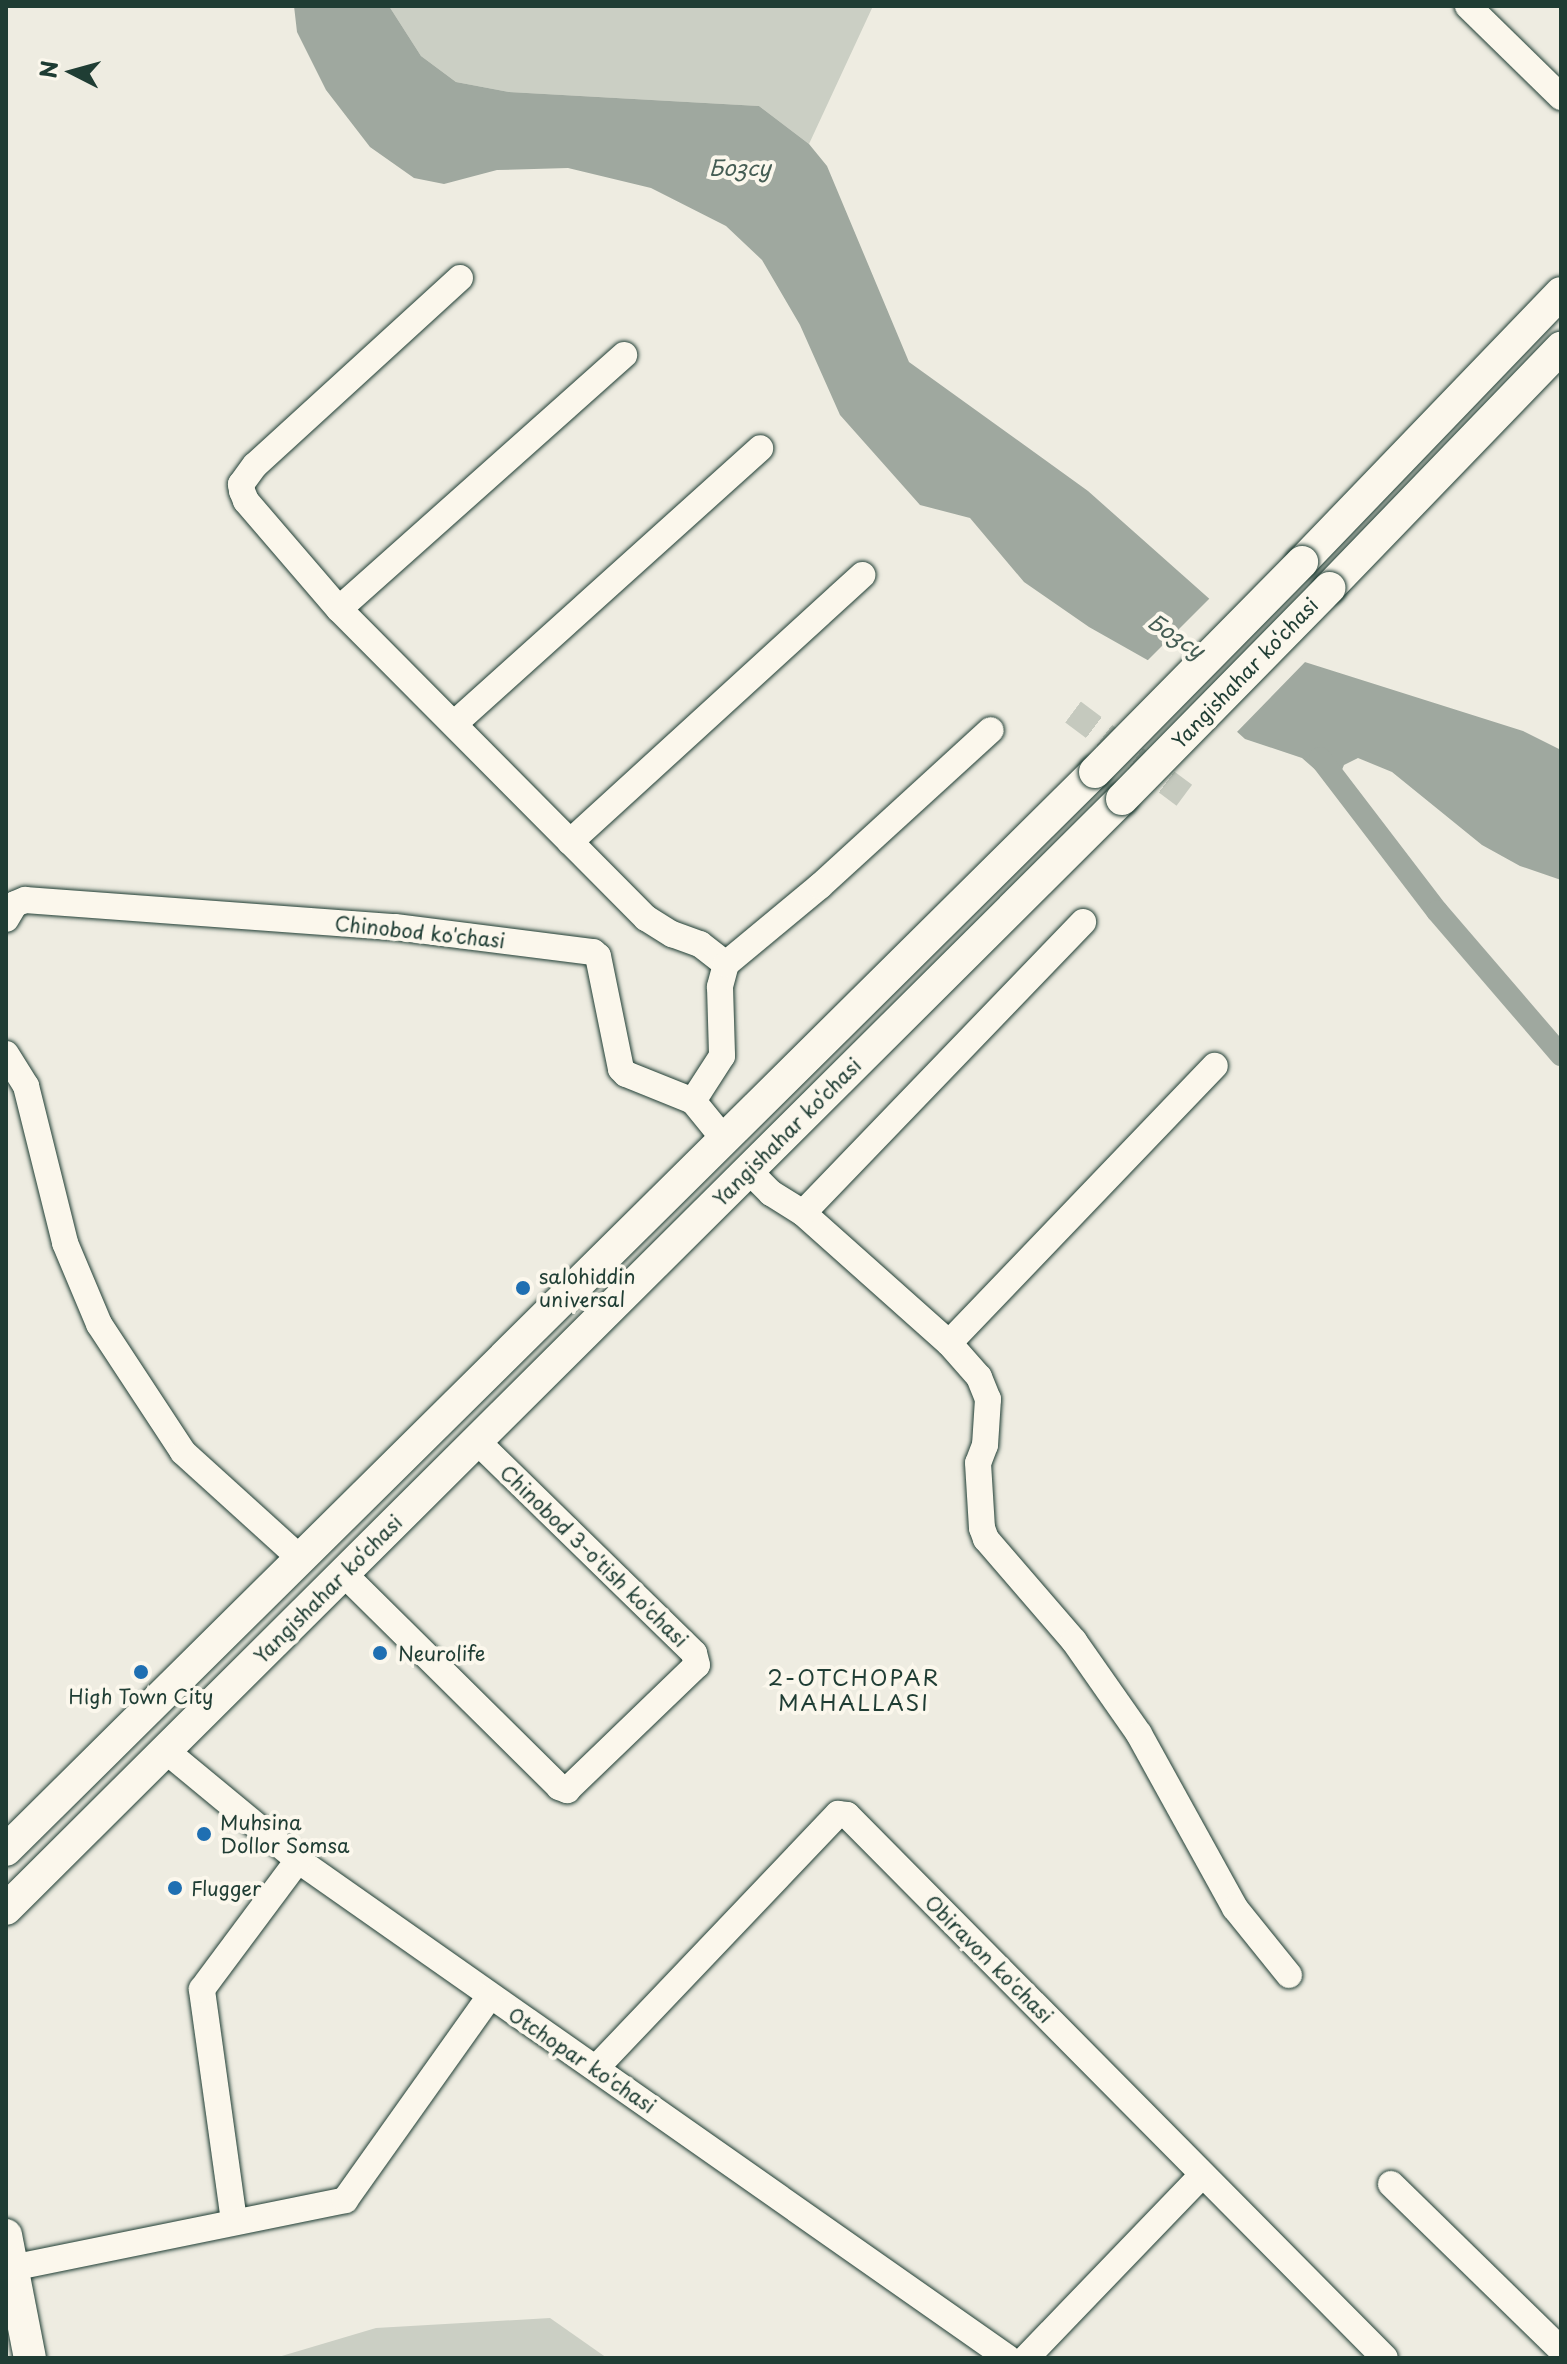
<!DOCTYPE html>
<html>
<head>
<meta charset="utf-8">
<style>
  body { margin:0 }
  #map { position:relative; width:1567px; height:2364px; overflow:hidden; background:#eeece1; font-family:"Playpen Sans",sans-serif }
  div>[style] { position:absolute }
  .green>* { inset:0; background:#cbcfc4 }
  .water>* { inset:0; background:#9fa89f }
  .pier>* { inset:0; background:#eeece1 }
  .canal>* { height:22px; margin:-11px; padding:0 11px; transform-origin:11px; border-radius:11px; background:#9fa89f }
  .minor-tunnel>* { height:26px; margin-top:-13px; transform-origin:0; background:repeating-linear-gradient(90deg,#c5c9be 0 26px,transparent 0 39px) }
  .roads { filter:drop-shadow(0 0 2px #1f3d34) drop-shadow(0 0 2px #1f3d34) }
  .minor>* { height:26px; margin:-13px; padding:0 13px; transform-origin:13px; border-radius:13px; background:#fbf7ec }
  .major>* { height:32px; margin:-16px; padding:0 16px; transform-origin:16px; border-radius:16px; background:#fbf7ec }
  .bridges { filter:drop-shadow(0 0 2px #1f3d34) drop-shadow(0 0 2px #1f3d34) }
  .major-bridge>* { height:32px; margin:-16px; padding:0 16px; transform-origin:16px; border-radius:16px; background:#fbf7ec }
  .dots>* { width:22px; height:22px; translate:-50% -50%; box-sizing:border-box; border:4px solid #fbf7ec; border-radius:50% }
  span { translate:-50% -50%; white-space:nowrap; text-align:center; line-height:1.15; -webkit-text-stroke:8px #fbf7ec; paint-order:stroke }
  .street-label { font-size:20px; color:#1f3d34 }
  .poi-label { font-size:20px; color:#1f3d34 }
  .left { translate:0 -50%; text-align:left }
  .water-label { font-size:22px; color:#455d54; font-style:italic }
  .neighbourhood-label { font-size:22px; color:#1f3d34; letter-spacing:2px }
  .frame { position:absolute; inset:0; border:8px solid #1f3d34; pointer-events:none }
  .north { position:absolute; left:32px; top:32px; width:80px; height:80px; -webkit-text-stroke:6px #fbf7ec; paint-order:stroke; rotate:276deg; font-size:22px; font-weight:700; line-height:32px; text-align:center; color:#1f3d34 }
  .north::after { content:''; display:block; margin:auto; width:28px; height:36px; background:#1f3d34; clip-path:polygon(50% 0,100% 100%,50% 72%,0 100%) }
</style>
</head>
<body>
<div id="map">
  <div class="green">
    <div style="clip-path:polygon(389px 6px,823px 8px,873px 6px,809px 144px,759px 106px,509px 92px,456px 82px,421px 56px)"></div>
    <div style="clip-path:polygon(550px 2318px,607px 2358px,275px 2358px,376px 2328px)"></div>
  </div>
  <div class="water">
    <div style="clip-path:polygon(294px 6px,389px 6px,421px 56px,456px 82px,509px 92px,759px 106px,809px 144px,827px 166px,909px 362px,1088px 491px,1267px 650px,1523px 731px,1561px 750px,1561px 880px,1520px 866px,1482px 845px,1392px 772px,1358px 758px,1344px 765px,1335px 787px,1302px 758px,1245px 739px,1174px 675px,1089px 627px,1024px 582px,970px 518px,920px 505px,840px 415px,800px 325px,762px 260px,726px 226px,651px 188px,568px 168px,497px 170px,444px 184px,414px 178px,370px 147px,326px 90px,297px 32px)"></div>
  </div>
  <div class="pier">
    <div style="clip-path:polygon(1212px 596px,1269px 647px,1307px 660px,1234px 735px,1172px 678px,1145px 663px)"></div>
  </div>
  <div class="canal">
    <div style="left:1320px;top:758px;width:193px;rotate:52.6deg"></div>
    <div style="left:1437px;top:911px;width:190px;rotate:49.3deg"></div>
  </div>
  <div class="minor-tunnel">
    <div style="left:1073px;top:712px;width:139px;rotate:36.8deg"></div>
  </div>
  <div class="roads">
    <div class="minor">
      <div style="left:1468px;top:6px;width:130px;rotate:44.4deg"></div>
      <div style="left:460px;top:278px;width:277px;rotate:137.6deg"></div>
      <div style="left:255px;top:465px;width:24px;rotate:126deg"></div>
      <div style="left:241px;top:484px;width:7px;rotate:82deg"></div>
      <div style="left:242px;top:491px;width:11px;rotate:68deg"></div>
      <div style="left:246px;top:501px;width:143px;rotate:49.3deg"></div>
      <div style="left:339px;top:609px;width:436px;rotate:45.2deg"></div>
      <div style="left:646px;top:918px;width:31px;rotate:32deg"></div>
      <div style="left:672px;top:934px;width:30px;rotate:20deg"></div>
      <div style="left:700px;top:944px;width:33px;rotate:38deg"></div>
      <div style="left:726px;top:964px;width:24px;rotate:105deg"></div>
      <div style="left:720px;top:987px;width:69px;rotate:88.3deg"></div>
      <div style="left:722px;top:1056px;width:54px;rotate:122.8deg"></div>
      <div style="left:339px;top:609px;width:382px;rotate:-41.7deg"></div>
      <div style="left:454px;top:724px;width:412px;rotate:-42deg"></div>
      <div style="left:570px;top:842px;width:396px;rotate:-42.4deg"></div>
      <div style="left:6px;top:919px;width:17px;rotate:-59deg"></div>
      <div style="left:15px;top:904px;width:11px;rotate:-22deg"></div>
      <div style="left:25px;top:900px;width:371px;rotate:4.2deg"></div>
      <div style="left:395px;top:927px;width:200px;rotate:7.2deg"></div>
      <div style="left:593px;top:952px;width:6px;rotate:39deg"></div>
      <div style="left:598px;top:956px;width:115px;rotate:78.5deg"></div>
      <div style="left:621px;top:1069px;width:7px;rotate:45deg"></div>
      <div style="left:626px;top:1074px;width:72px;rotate:21.9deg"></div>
      <div style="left:693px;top:1101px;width:49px;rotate:50.8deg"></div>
      <div style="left:726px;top:964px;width:122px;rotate:-39.7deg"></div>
      <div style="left:820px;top:886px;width:231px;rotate:-42.4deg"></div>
      <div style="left:6px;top:1054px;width:38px;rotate:58deg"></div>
      <div style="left:26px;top:1086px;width:162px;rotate:76deg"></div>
      <div style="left:65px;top:1243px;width:88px;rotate:67.2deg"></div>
      <div style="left:99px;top:1324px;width:153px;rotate:56.7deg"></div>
      <div style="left:183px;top:1452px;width:159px;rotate:42.2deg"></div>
      <div style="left:748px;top:1170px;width:33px;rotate:45deg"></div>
      <div style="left:771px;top:1193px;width:38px;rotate:32deg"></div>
      <div style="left:803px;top:1213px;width:195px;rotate:41.7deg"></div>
      <div style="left:949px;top:1343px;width:45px;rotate:48.6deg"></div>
      <div style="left:979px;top:1377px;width:24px;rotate:68deg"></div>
      <div style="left:988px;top:1399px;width:46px;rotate:93.7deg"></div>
      <div style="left:985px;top:1445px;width:19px;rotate:111deg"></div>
      <div style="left:978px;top:1463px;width:65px;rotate:86.5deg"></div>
      <div style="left:982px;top:1528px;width:12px;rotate:70deg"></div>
      <div style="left:986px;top:1539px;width:135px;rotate:49.2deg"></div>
      <div style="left:1074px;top:1641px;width:113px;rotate:55deg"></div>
      <div style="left:1139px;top:1734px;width:199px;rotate:61.1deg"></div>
      <div style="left:1235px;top:1908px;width:86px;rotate:51.1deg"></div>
      <div style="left:803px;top:1213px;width:404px;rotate:-46.1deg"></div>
      <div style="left:949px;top:1343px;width:384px;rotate:-46.2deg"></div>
      <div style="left:343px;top:1573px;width:304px;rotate:44.7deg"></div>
      <div style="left:559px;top:1787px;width:9px;rotate:21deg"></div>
      <div style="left:567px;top:1790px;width:180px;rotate:-43.9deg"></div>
      <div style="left:697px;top:1665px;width:12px;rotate:-104deg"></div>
      <div style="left:694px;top:1653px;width:303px;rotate:-135.7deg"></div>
      <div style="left:165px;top:1750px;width:173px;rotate:39.6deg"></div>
      <div style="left:298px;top:1860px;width:867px;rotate:35.05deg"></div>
      <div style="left:596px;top:2068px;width:351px;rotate:-46.4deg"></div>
      <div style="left:838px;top:1814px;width:9px;rotate:6deg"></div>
      <div style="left:847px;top:1815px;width:764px;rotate:45.27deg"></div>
      <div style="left:1391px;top:2184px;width:238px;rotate:44.3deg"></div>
      <div style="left:234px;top:2221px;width:234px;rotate:-97.9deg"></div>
      <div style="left:202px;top:1989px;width:161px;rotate:-53.3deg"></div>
      <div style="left:12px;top:2268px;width:340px;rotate:-11.5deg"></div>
      <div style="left:345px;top:2200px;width:249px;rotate:-54.6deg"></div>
      <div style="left:1026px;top:2358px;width:254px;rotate:-46.1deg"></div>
    </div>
    <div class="major">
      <div style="left:1302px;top:562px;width:373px;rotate:-46.1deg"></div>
      <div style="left:1329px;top:588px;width:334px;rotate:-46deg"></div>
      <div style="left:6px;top:1850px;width:1532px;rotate:-44.71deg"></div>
      <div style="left:6px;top:1909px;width:1574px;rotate:-44.85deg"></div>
      <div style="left:6px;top:2235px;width:125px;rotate:79deg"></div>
    </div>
  </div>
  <div class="bridges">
    <div class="major-bridge">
      <div style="left:1095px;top:772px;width:295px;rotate:-45.4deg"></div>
      <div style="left:1122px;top:799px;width:296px;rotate:-45.5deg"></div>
    </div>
  </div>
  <div class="dots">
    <div style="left:523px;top:1288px;background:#1f6fb2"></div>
    <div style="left:380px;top:1653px;background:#1f6fb2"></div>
    <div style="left:141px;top:1672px;background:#1f6fb2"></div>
    <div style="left:204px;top:1834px;background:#1f6fb2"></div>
    <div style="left:175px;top:1888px;background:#1f6fb2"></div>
  </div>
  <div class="street-label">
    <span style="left:1245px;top:673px;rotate:-46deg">Yangishahar ko‘chasi</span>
    <span style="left:420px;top:932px;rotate:6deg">Chinobod ko'chasi</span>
    <span style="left:787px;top:1132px;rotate:-45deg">Yangishahar ko‘chasi</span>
    <span style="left:594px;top:1556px;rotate:44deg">Chinobod 3-o'tish ko'chasi</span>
    <span style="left:328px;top:1589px;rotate:-45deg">Yangishahar ko‘chasi</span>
    <span style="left:989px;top:1959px;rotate:45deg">Obiravon ko'chasi</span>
    <span style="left:582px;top:2060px;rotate:34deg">Otchopar ko'chasi</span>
  </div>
  <div class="poi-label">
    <span class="left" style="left:539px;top:1288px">salohiddin<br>universal</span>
    <span class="left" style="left:398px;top:1653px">Neurolife</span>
    <span style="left:141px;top:1696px">High Town City</span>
    <span class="left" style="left:220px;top:1834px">Muhsina<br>Dollor Somsa</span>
    <span class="left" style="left:191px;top:1888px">Flugger</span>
  </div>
  <div class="water-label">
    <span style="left:740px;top:167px">Бозсу</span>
    <span style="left:1177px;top:635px;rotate:33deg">Бозсу</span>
  </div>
  <div class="neighbourhood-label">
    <span style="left:854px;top:1689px">2-OTCHOPAR<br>MAHALLASI</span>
  </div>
  <div class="frame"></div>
  <div class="north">N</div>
</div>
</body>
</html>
